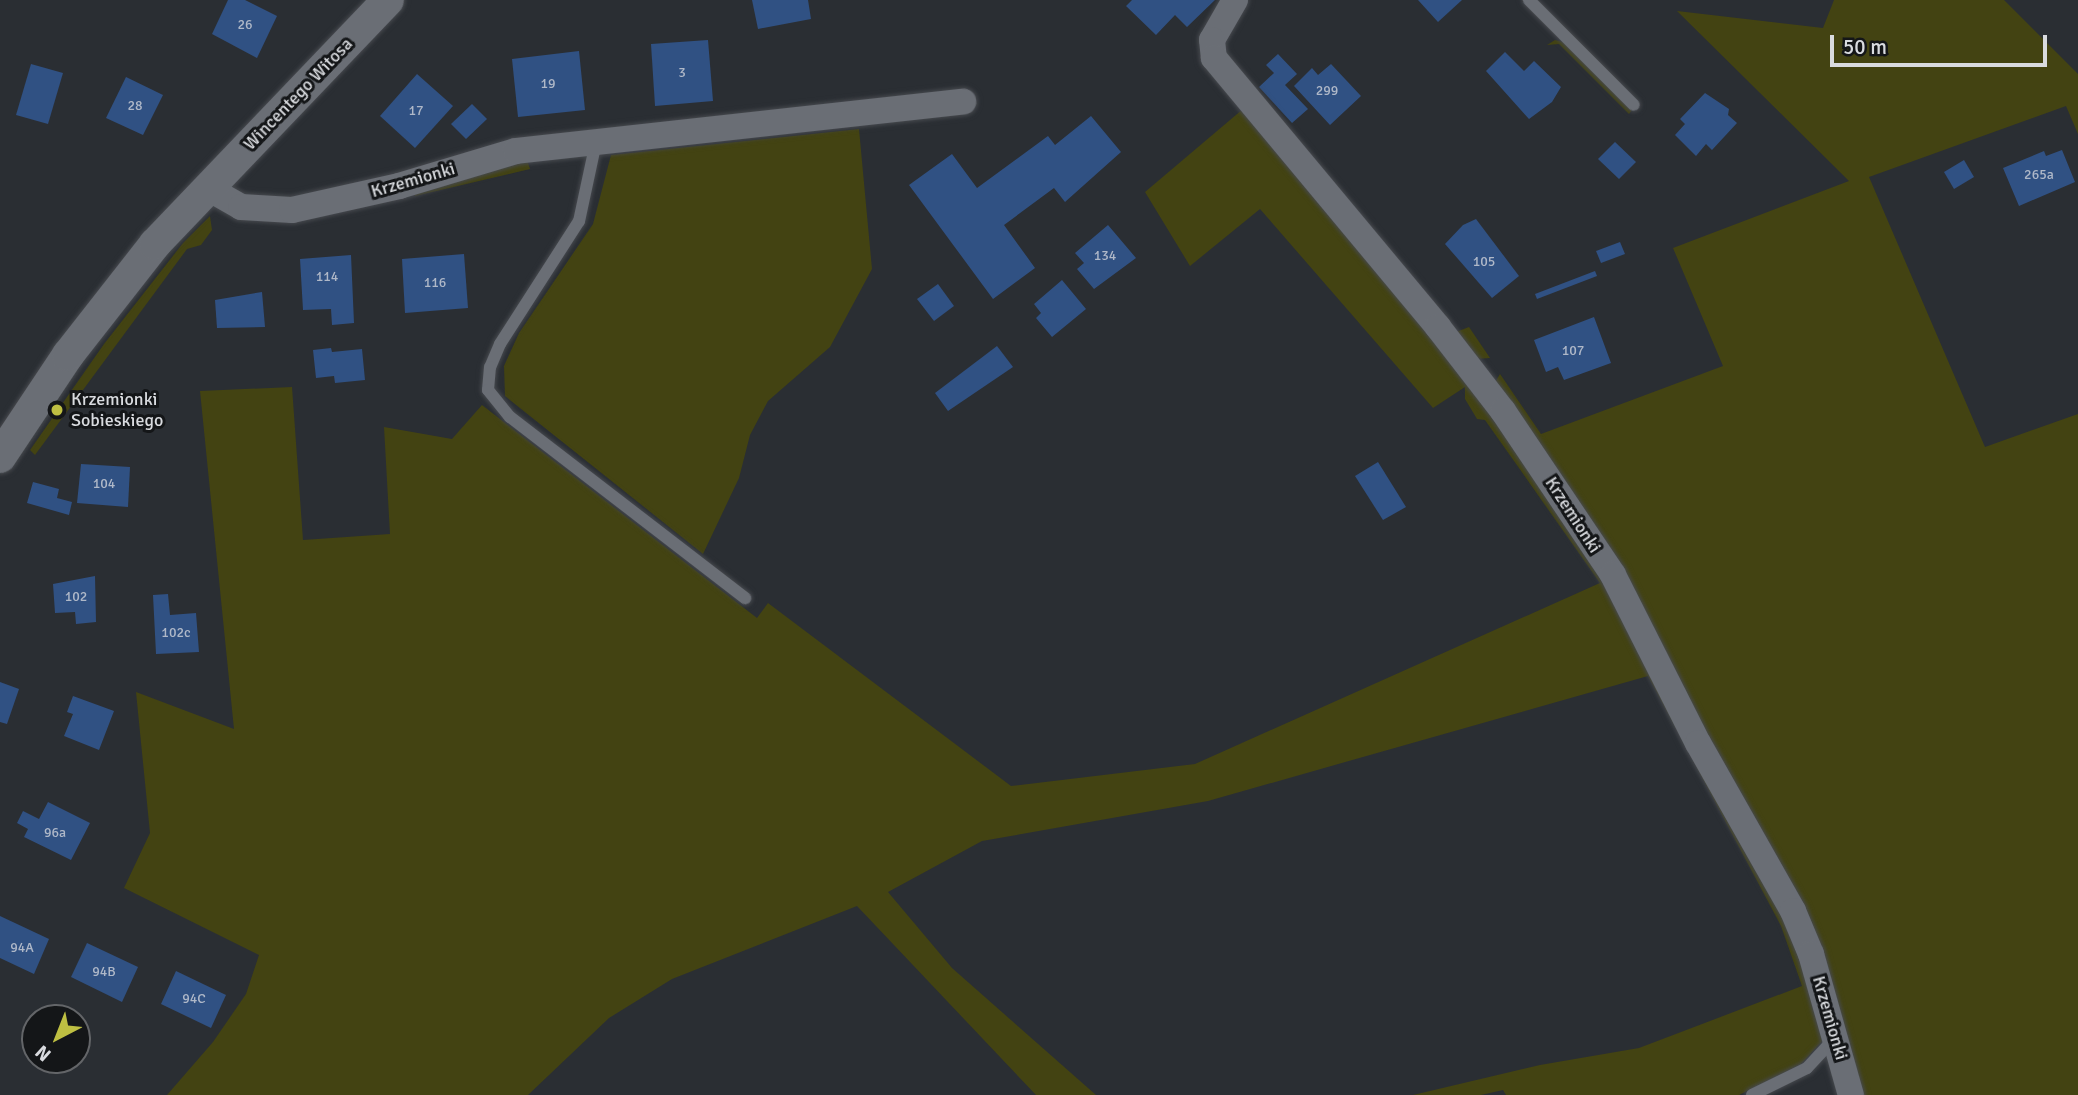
<!DOCTYPE html>
<html>
<head>
<meta charset="utf-8">
<style>
  body { margin:0 }
  #map { position:relative; width:2078px; height:1095px; overflow:hidden; background:#2a2e33; font-family:Signika,sans-serif }
  div>[style] { position:absolute }
  .green>* { inset:0; background:#434312 }
  .building>* { inset:0; background:#305183 }
  .roads { filter:drop-shadow(0 0 2px #46494e) drop-shadow(0 0 2px #46494e) }
  .service>* { height:12px; margin:-6px; padding:0 6px; transform-origin:6px; border-radius:6px; background:#6a6e75 }
  .minor>* { height:26px; margin:-13px; padding:0 13px; transform-origin:13px; border-radius:13px; background:#6a6e75 }
  .tertiary>* { height:32px; margin:-16px; padding:0 16px; transform-origin:16px; border-radius:16px; background:#6a6e75 }
  .dots>* { width:19px; height:19px; translate:-50% -50%; box-sizing:border-box; border:4px solid #141618; border-radius:50% }
  span { translate:-50% -50%; white-space:nowrap; text-align:center; line-height:1.15; -webkit-text-stroke:6px #141618; paint-order:stroke }
  .number-label { font-size:14px; color:#afb8c8 }
  .number-label span { -webkit-text-stroke-width:0 }
  .street-label { font-size:18px; color:#d9dbdf }
  .poi-label { font-size:18px; color:#d9dbdf }
  .left { translate:0 -50%; text-align:left }
  .north { position:absolute; left:21px; top:1004px; width:70px; height:70px; box-sizing:border-box; background:#141618; border:2px solid #636568; border-radius:50%; rotate:222deg; font-size:19px; font-weight:700; line-height:28px; text-align:center; color:#d9dbdf }
  .north::after { content:''; display:block; margin:auto; width:24px; height:32px; background:#bebf42; clip-path:polygon(50% 0,100% 100%,50% 72%,0 100%) }
  .scale { position:absolute; left:1830px; top:35px; width:217px; height:32px; box-sizing:border-box; border:4px solid #d9dbdf; border-top:0; padding-left:9px; font-size:21px; line-height:24px; white-space:nowrap; color:#d9dbdf; -webkit-text-stroke:5px #141618; paint-order:stroke }
</style>
</head>
<body>
<div id="map">
  <div class="green">
    <div style="clip-path:polygon(1834px 0,2004px 0,2078px 74px,2078px 134px,2066px 106px,1869px 177px,1985px 447px,2078px 414px,2078px 1095px,1859px 1095px,1818px 947px,1494px 384px,1500px 374px,1541px 434px,1723px 366px,1673px 248px,1849px 181px,1677px 11px,1823px 28px)"></div>
    <div style="clip-path:polygon(1555px 40px,1563px 42px,1632px 110px,1629px 114px,1559px 44px,1547px 45px)"></div>
    <div style="clip-path:polygon(1243px 109px,1444px 350px,1607px 579px,1785px 912px,1826px 1037px,1801px 1064px,1739px 1095px,1506px 1095px,1503px 1090px,1481px 1095px,1413px 1095px,1540px 1065px,1639px 1048px,1802px 986px,1781px 926px,1648px 676px,1208px 801px,982px 841px,888px 892px,952px 968px,1096px 1095px,1036px 1095px,857px 906px,672px 979px,609px 1018px,528px 1095px,167px 1095px,213px 1042px,246px 994px,259px 955px,124px 888px,150px 833px,136px 692px,234px 729px,200px 391px,292px 387px,303px 540px,390px 534px,384px 427px,452px 439px,482px 405px,757px 618px,768px 603px,1011px 786px,1195px 764px,1600px 583px,1485px 420px,1477px 419px,1465px 399px,1465px 387px,1433px 408px,1260px 209px,1190px 266px,1145px 192px)"></div>
    <div style="clip-path:polygon(859px 129px,872px 269px,830px 347px,768px 401px,750px 435px,739px 478px,703px 554px,505px 396px,504px 366px,519px 333px,593px 224px,611px 155px)"></div>
    <div style="clip-path:polygon(526px 157px,530px 169px,415px 196px,411px 188px)"></div>
    <div style="clip-path:polygon(210px 216px,212px 230px,201px 245px,187px 249px,35px 455px,30px 450px,104px 344px,183px 243px)"></div>
    <div style="clip-path:polygon(1469px 327px,1490px 358px,1475px 359px,1456px 332px)"></div>
  </div>
  <div class="building">
    <div style="clip-path:polygon(228px 0,245px 0,277px 16px,257px 58px,212px 34px)"></div>
    <div style="clip-path:polygon(752px 0,808px 0,811px 19px,758px 29px)"></div>
    <div style="clip-path:polygon(1132px 0,1215px 0,1187px 27px,1175px 15px,1156px 35px,1126px 6px)"></div>
    <div style="clip-path:polygon(1418px 0,1462px 0,1438px 22px)"></div>
    <div style="clip-path:polygon(708px 40px,713px 101px,655px 106px,651px 44px)"></div>
    <div style="clip-path:polygon(579px 51px,585px 110px,518px 117px,512px 59px)"></div>
    <div style="clip-path:polygon(1505px 52px,1524px 71px,1534px 61px,1561px 87px,1552px 102px,1529px 119px,1486px 71px)"></div>
    <div style="clip-path:polygon(1278px 54px,1297px 74px,1285px 85px,1308px 109px,1292px 123px,1259px 87px,1274px 73px,1266px 65px)"></div>
    <div style="clip-path:polygon(31px 64px,63px 73px,48px 124px,16px 115px)"></div>
    <div style="clip-path:polygon(1331px 64px,1361px 96px,1330px 125px,1294px 86px,1312px 68px,1318px 75px)"></div>
    <div style="clip-path:polygon(417px 74px,453px 106px,415px 148px,380px 116px)"></div>
    <div style="clip-path:polygon(126px 77px,163px 95px,143px 135px,106px 118px)"></div>
    <div style="clip-path:polygon(1705px 93px,1729px 109px,1728px 115px,1737px 123px,1712px 150px,1706px 144px,1696px 156px,1675px 135px,1685px 124px,1680px 119px)"></div>
    <div style="clip-path:polygon(472px 104px,487px 119px,466px 139px,451px 124px)"></div>
    <div style="clip-path:polygon(1091px 116px,1121px 152px,1065px 202px,1054px 188px,1004px 225px,1035px 268px,993px 299px,909px 185px,952px 154px,977px 188px,1048px 136px,1055px 145px)"></div>
    <div style="clip-path:polygon(1615px 142px,1636px 162px,1619px 179px,1598px 159px)"></div>
    <div style="clip-path:polygon(2062px 150px,2075px 182px,2019px 206px,2003px 168px,2044px 151px,2046px 156px)"></div>
    <div style="clip-path:polygon(1964px 160px,1974px 177px,1954px 189px,1944px 172px)"></div>
    <div style="clip-path:polygon(1476px 219px,1519px 276px,1492px 298px,1445px 244px,1463px 225px)"></div>
    <div style="clip-path:polygon(1108px 225px,1136px 258px,1094px 289px,1077px 269px,1084px 263px,1075px 253px)"></div>
    <div style="clip-path:polygon(1620px 242px,1625px 254px,1601px 263px,1596px 251px)"></div>
    <div style="clip-path:polygon(464px 254px,468px 308px,405px 313px,402px 259px)"></div>
    <div style="clip-path:polygon(351px 255px,354px 323px,332px 325px,331px 309px,303px 310px,300px 259px)"></div>
    <div style="clip-path:polygon(1595px 271px,1597px 276px,1537px 299px,1535px 294px)"></div>
    <div style="clip-path:polygon(1062px 280px,1086px 309px,1052px 337px,1036px 318px,1041px 313px,1034px 304px)"></div>
    <div style="clip-path:polygon(938px 284px,954px 306px,934px 321px,917px 299px)"></div>
    <div style="clip-path:polygon(262px 292px,265px 327px,217px 328px,215px 300px)"></div>
    <div style="clip-path:polygon(1594px 317px,1611px 363px,1564px 380px,1558px 367px,1546px 372px,1534px 340px)"></div>
    <div style="clip-path:polygon(997px 346px,1013px 367px,948px 411px,935px 393px)"></div>
    <div style="clip-path:polygon(331px 348px,332px 352px,362px 349px,365px 380px,335px 383px,334px 376px,316px 378px,313px 350px)"></div>
    <div style="clip-path:polygon(1378px 462px,1406px 507px,1383px 520px,1355px 476px)"></div>
    <div style="clip-path:polygon(81px 464px,130px 467px,128px 507px,77px 503px)"></div>
    <div style="clip-path:polygon(33px 482px,59px 489px,57px 498px,72px 502px,69px 515px,27px 503px)"></div>
    <div style="clip-path:polygon(95px 576px,96px 622px,76px 624px,75px 612px,55px 613px,53px 584px)"></div>
    <div style="clip-path:polygon(168px 594px,170px 615px,196px 613px,199px 652px,156px 654px,153px 595px)"></div>
    <div style="clip-path:polygon(0 682px,19px 689px,7px 724px,0 722px)"></div>
    <div style="clip-path:polygon(73px 696px,114px 711px,99px 750px,64px 736px,73px 714px,67px 712px)"></div>
    <div style="clip-path:polygon(48px 802px,90px 823px,71px 860px,24px 837px,28px 829px,17px 823px,23px 811px,39px 819px)"></div>
    <div style="clip-path:polygon(0 916px,49px 939px,34px 974px,0 958px)"></div>
    <div style="clip-path:polygon(87px 943px,138px 967px,122px 1002px,71px 977px)"></div>
    <div style="clip-path:polygon(176px 971px,226px 995px,211px 1028px,161px 1004px)"></div>
  </div>
  <div class="roads">
    <div class="service">
      <div style="left:1529px;top:0;width:148px;rotate:45deg"></div>
      <div style="left:596px;top:142px;width:81px;rotate:102.1deg"></div>
      <div style="left:579px;top:221px;width:146px;rotate:122.7deg"></div>
      <div style="left:500px;top:344px;width:25px;rotate:113deg"></div>
      <div style="left:490px;top:367px;width:23px;rotate:95deg"></div>
      <div style="left:488px;top:390px;width:35px;rotate:51deg"></div>
      <div style="left:510px;top:417px;width:297px;rotate:37.6deg"></div>
      <div style="left:1752px;top:1095px;width:61px;rotate:-26.1deg"></div>
      <div style="left:1807px;top:1068px;width:38px;rotate:-47deg"></div>
    </div>
    <div class="minor">
      <div style="left:1235px;top:0;width:46px;rotate:119.9deg"></div>
      <div style="left:1212px;top:40px;width:18px;rotate:84deg"></div>
      <div style="left:1214px;top:58px;width:350px;rotate:50.2deg"></div>
      <div style="left:1438px;top:327px;width:106px;rotate:52.3deg"></div>
      <div style="left:1503px;top:411px;width:197px;rotate:56.1deg"></div>
      <div style="left:1613px;top:575px;width:188px;rotate:63.2deg"></div>
      <div style="left:1698px;top:743px;width:193px;rotate:60.5deg"></div>
      <div style="left:1793px;top:911px;width:47px;rotate:67.3deg"></div>
      <div style="left:1811px;top:954px;width:147px;rotate:74.2deg"></div>
      <div style="left:206px;top:187px;width:40px;rotate:29.7deg"></div>
      <div style="left:241px;top:207px;width:51px;rotate:3.4deg"></div>
      <div style="left:292px;top:210px;width:110px;rotate:-12.6deg"></div>
      <div style="left:399px;top:186px;width:122px;rotate:-16.7deg"></div>
      <div style="left:516px;top:151px;width:450px;rotate:-6.3deg"></div>
    </div>
    <div class="tertiary">
      <div style="left:0;top:457px;width:123px;rotate:-56.3deg"></div>
      <div style="left:68px;top:355px;width:141px;rotate:-51.9deg"></div>
      <div style="left:155px;top:244px;width:337px;rotate:-46.3deg"></div>
    </div>
  </div>
  <div class="dots">
    <div style="left:57px;top:410px;background:#bebf42"></div>
  </div>
  <div class="number-label">
    <span style="left:245px;top:25px">26</span>
    <span style="left:682px;top:73px">3</span>
    <span style="left:548px;top:84px">19</span>
    <span style="left:1327px;top:91px">299</span>
    <span style="left:135px;top:106px">28</span>
    <span style="left:416px;top:111px">17</span>
    <span style="left:2039px;top:175px">265a</span>
    <span style="left:1105px;top:256px">134</span>
    <span style="left:1484px;top:262px">105</span>
    <span style="left:327px;top:277px">114</span>
    <span style="left:435px;top:283px">116</span>
    <span style="left:1573px;top:351px">107</span>
    <span style="left:104px;top:484px">104</span>
    <span style="left:76px;top:597px">102</span>
    <span style="left:176px;top:633px">102c</span>
    <span style="left:55px;top:833px">96a</span>
    <span style="left:22px;top:948px">94A</span>
    <span style="left:104px;top:972px">94B</span>
    <span style="left:194px;top:999px">94C</span>
  </div>
  <div class="street-label">
    <span style="left:298px;top:94px;rotate:-46deg">Wincentego Witosa</span>
    <span style="left:413px;top:180px;rotate:-16deg">Krzemionki</span>
    <span style="left:1573px;top:515px;rotate:57deg">Krzemionki</span>
    <span style="left:1830px;top:1018px;rotate:74deg">Krzemionki</span>
  </div>
  <div class="poi-label">
    <span class="left" style="left:71px;top:410px">Krzemionki<br>Sobieskiego</span>
  </div>
  <div class="north">N</div>
  <div class="scale">50 m</div>
</div>
</body>
</html>
